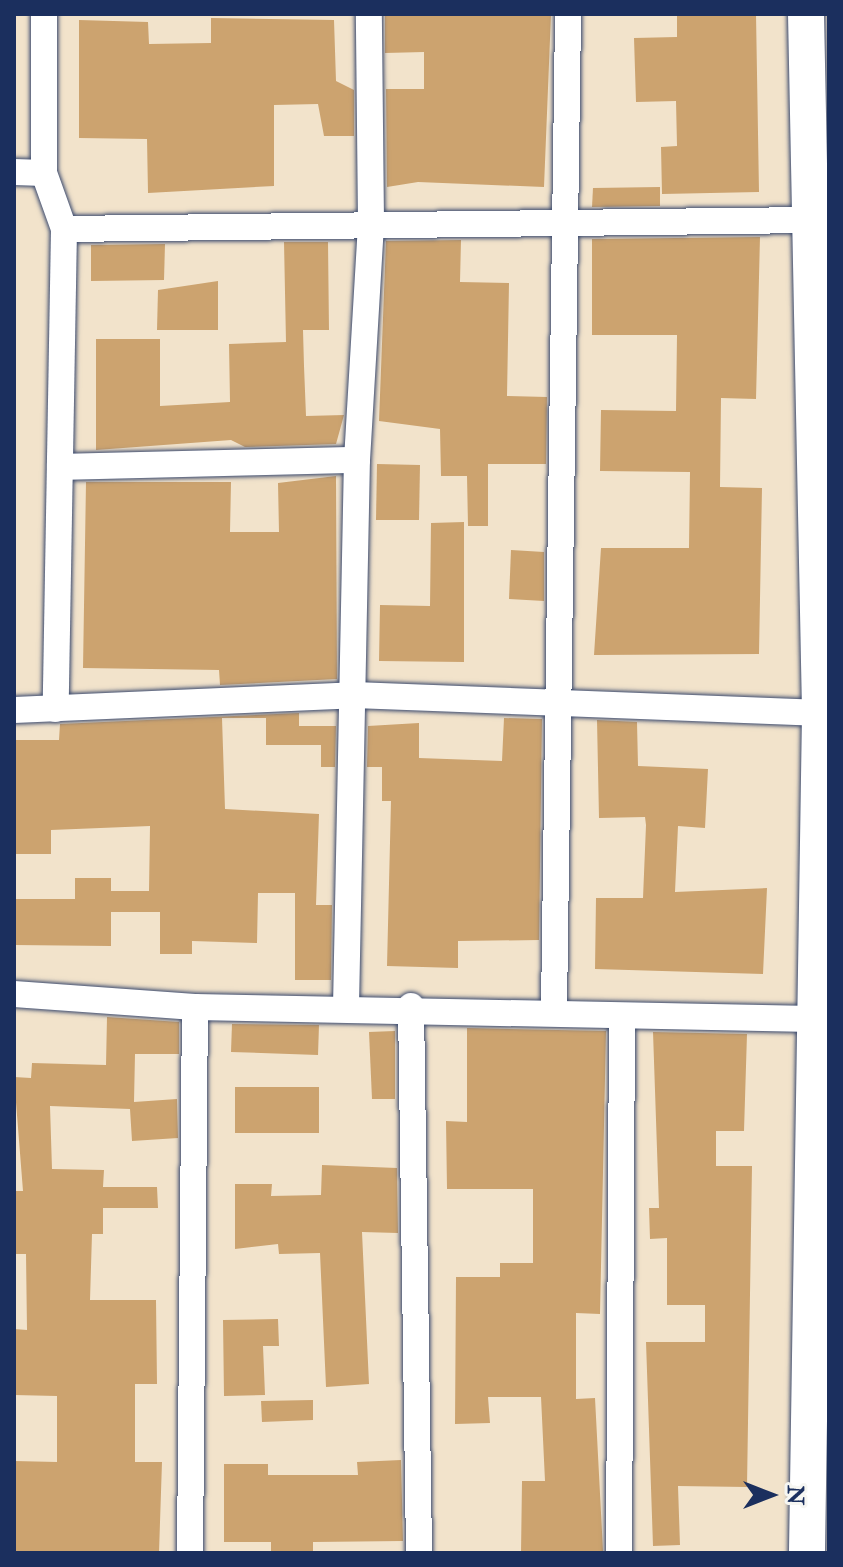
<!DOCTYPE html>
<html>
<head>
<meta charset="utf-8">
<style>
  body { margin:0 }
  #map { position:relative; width:843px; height:1567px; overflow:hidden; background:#f2e3cb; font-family:"IM FELL Double Pica",serif }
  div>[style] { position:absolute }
  .building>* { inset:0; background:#cca36f }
  .roads { filter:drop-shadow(0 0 2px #3b4a6e) drop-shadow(0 0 2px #3b4a6e) }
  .minor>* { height:26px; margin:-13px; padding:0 13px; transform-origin:13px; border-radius:13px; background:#fff }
  .secondary>* { height:36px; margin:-18px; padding:0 18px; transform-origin:18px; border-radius:18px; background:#fff }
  span { translate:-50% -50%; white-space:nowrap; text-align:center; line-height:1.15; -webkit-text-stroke:8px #f6f6f2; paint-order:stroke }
  .frame { position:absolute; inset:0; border:16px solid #1b2f5e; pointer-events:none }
  .north { position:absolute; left:731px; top:1455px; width:80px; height:80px; -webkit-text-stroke:6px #f6f6f2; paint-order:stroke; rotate:90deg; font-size:22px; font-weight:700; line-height:32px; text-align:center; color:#1b2f5e }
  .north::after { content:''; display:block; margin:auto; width:28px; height:36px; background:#1b2f5e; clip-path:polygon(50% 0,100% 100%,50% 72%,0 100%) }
</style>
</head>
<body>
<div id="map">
  <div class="building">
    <div style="clip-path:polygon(385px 14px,551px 14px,544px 187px,418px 182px,387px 187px,386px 89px,424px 89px,424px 52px,385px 53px)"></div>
    <div style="clip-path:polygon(677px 14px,756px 14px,759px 192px,662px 194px,661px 147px,677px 146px,676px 101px,636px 102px,634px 38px,677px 37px)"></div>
    <div style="clip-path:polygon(211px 18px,334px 20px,336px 81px,354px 90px,354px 136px,324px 136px,318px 104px,274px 105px,274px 186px,148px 193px,147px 139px,79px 138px,79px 20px,148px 22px,149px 44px,211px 43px)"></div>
    <div style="clip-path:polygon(660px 187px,660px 206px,592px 207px,593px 188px)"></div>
    <div style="clip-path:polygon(760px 237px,756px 399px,721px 398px,720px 487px,762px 488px,759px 654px,594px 655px,601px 548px,689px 548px,690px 472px,600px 471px,601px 410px,676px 411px,677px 335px,592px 335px,592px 239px)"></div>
    <div style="clip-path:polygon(461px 240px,460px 282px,509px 283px,507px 396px,547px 397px,546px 464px,488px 464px,488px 526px,468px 526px,467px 476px,441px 476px,440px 429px,379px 421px,386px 241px)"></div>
    <div style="clip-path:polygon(284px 242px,328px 242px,329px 330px,303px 330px,304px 366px,306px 416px,344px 415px,336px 444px,245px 447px,231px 440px,96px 450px,96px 339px,160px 339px,160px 406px,230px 402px,229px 344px,286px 342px)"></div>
    <div style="clip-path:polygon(165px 244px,164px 280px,91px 281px,91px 245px)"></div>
    <div style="clip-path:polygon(218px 281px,218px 330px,157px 330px,158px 290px)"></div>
    <div style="clip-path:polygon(377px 464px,420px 465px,419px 520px,376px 520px)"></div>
    <div style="clip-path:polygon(336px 476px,337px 679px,220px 685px,219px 670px,83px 668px,86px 482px,231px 482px,230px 532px,279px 532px,278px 483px)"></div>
    <div style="clip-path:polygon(464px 522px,464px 662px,379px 661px,380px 605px,430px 606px,431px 523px)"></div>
    <div style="clip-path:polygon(511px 550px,544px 552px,544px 601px,509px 599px)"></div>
    <div style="clip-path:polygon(299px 713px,299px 726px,336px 726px,335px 767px,321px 767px,321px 745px,266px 745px,266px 718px,222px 718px,225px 809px,319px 814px,316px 905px,332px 905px,331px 980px,295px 980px,295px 893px,258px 893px,257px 943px,192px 941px,192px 954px,160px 954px,160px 912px,111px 912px,111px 946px,14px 945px,14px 899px,75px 899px,75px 878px,111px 878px,111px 891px,149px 891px,150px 826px,51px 830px,51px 854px,14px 854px,14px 740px,59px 740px,60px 724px)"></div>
    <div style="clip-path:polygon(504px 718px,542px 719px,539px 940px,458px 941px,458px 968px,387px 966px,391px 801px,382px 801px,382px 767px,367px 767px,368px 726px,419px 723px,419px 758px,502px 761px)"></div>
    <div style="clip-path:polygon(597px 720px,637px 722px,638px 766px,708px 769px,705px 828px,678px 826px,675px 892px,767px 888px,763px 974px,595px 969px,596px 898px,643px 898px,646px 825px,645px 817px,599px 818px)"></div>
    <div style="clip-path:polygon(107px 1017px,179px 1022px,179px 1054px,135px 1054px,134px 1102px,177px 1099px,178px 1138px,132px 1141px,130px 1109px,50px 1106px,52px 1169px,104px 1170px,103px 1187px,157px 1187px,158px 1208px,103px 1208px,103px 1234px,92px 1234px,90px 1300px,156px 1300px,157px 1384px,135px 1384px,135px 1462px,162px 1462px,159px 1553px,14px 1553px,14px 1461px,57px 1462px,57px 1396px,14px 1395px,14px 1329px,27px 1330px,26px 1254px,14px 1254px,14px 1191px,23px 1191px,14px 1077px,31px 1078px,32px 1063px,106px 1065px)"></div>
    <div style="clip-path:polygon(232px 1024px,319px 1025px,318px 1055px,231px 1052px)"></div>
    <div style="clip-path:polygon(467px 1028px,606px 1031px,600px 1314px,576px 1313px,576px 1399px,595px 1398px,603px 1551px,521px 1553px,522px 1481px,545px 1481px,541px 1397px,488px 1397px,490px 1423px,455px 1424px,456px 1277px,500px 1277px,500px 1263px,533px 1263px,533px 1189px,447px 1189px,446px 1121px,467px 1122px)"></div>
    <div style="clip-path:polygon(395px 1031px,395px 1099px,372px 1099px,369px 1032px)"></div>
    <div style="clip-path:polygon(653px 1032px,747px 1034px,744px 1131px,716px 1131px,716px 1166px,752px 1166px,747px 1487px,678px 1486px,680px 1545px,653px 1546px,646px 1342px,705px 1342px,705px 1305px,667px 1305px,667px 1238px,650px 1239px,649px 1208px,659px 1208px)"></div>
    <div style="clip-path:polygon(235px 1087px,319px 1087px,319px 1133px,235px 1133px)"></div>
    <div style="clip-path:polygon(322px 1165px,397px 1168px,398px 1233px,362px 1232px,369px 1384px,326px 1387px,320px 1253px,279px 1254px,278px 1244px,235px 1249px,235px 1184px,272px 1184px,271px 1196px,321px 1195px)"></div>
    <div style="clip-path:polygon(278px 1319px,279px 1346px,263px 1346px,265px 1395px,224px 1396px,223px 1320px)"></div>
    <div style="clip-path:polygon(313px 1400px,313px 1420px,262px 1422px,261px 1401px)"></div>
    <div style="clip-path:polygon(401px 1460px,403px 1541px,313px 1542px,313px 1553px,271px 1553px,271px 1542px,224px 1542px,224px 1464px,268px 1464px,268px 1475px,358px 1475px,357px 1462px)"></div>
  </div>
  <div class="roads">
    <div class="minor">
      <div style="left:14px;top:172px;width:30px;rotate:2deg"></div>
      <div style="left:44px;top:173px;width:159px;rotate:-90deg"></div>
      <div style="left:44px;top:173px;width:59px;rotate:70.3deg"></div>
      <div style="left:64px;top:229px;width:480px;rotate:91deg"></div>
      <div style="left:64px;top:229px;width:743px;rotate:-0.69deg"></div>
      <div style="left:60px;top:467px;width:297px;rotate:-1.4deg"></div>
      <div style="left:14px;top:710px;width:340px;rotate:-2.5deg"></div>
      <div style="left:354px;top:695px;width:475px;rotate:2.2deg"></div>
      <div style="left:14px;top:994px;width:181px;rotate:4.1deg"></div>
      <div style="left:195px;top:1007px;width:618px;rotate:1.11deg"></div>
      <div style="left:346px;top:1006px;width:546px;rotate:-88.85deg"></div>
      <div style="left:357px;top:460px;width:239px;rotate:-86.6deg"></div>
      <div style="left:371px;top:221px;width:207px;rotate:-90.6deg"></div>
      <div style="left:411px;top:1006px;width:547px;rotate:89.16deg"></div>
      <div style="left:554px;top:1008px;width:994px;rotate:-89.19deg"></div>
      <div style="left:190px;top:1553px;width:546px;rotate:-89.48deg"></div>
      <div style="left:619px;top:1553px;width:533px;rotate:-89.68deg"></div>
    </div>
    <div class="secondary">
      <div style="left:806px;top:14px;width:699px;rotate:88.85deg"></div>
      <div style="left:820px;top:713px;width:840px;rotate:90.89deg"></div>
    </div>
  </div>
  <div class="frame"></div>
  <div class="north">N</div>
</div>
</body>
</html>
